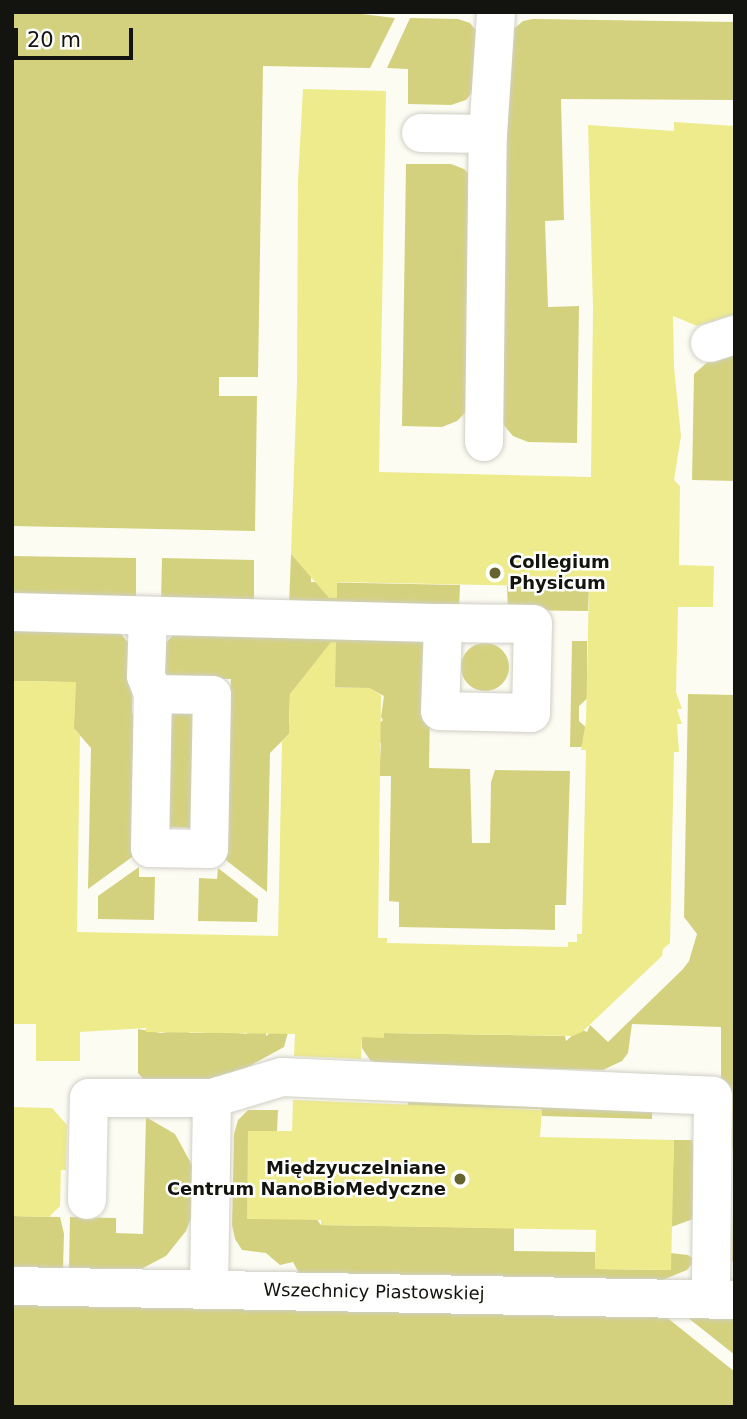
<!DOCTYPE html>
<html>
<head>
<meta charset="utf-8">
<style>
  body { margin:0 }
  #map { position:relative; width:747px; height:1419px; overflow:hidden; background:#fcfcf3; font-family:"DejaVu Sans",sans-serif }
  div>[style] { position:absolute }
  .green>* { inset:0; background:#d4d17e }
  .round { border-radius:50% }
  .building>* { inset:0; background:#eeeb8c }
  .roads { filter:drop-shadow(0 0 2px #cfcfc6) drop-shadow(0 0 2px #cfcfc6) }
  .minor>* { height:38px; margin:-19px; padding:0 19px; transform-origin:19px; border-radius:19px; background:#fff }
  .dots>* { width:19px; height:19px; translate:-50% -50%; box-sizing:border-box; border:4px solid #fffffe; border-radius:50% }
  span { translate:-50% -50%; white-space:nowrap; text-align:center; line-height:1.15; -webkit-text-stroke:5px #fffffe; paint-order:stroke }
  .poi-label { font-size:18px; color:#131310; font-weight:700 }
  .left { translate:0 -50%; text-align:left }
  .right { translate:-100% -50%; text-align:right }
  .street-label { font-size:18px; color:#131310 }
  .frame { position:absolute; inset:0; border:14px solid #131310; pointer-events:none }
  .scale { position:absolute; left:14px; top:28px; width:119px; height:32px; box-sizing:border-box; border:4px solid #131310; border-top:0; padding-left:9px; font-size:21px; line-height:24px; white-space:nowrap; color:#131310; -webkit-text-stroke:5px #fffffe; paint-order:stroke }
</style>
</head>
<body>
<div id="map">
  <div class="green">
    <div style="clip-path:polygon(12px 12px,345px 12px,395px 18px,370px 68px,263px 66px,258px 377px,219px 377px,219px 396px,257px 396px,255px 531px,12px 526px)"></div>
    <div style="clip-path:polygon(410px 18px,458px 19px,470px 23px,477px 32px,475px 89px,466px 100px,451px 105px,408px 104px,408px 69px,387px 68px)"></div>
    <div style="clip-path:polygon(533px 19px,735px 22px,735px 100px,561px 99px,564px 220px,545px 221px,548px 307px,579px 306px,577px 443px,528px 442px,513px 436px,503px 424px,499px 404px,509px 33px,523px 21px)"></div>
    <div style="clip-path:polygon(406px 164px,451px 164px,464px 169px,473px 178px,468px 410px,457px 421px,442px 427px,402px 426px)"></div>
    <div style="clip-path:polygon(735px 352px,735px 481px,692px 480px,694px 374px,718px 353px)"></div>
    <div style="clip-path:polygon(291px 554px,311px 561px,311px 582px,460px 585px,459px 609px,289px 606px)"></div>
    <div style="clip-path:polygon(12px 556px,136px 558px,136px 603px,12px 600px)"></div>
    <div style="clip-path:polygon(162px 558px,254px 560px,254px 605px,161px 603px)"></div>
    <div style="clip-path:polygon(507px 586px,589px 587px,588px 611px,508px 610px)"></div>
    <div style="clip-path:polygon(12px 627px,110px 629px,122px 635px,130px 645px,133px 657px,132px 713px,138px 719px,139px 852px,88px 889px,91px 748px,70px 724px,74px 718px,75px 689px,68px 682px,12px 681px)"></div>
    <div style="clip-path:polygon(187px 631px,420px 640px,426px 646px,431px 662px,429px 768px,470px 769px,472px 843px,490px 843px,491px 782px,495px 770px,570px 771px,566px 905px,555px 905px,555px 930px,399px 927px,399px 902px,389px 901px,391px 776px,379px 776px,381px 743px,369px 731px,383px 720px,381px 717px,384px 696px,369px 688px,296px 687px,290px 694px,289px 723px,294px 729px,270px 753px,267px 892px,218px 854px,231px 679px,160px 678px,164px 645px,172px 636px)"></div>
    <div style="clip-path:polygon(572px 641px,587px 641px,587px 686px,593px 693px,579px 706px,579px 721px,594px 735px,581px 747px,570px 747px)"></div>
    <div class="round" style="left:461px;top:643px;width:48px;height:48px"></div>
    <div style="clip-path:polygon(688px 694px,735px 695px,735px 1263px,732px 1261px,734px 1158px,721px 1090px,721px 1027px,632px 1024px,628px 1053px,622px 1061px,603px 1070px,382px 1065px,370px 1060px,362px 1048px,362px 1030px,384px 1033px,565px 1036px,566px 1041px,580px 1029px,587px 1032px,590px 1025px,608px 1042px,683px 969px,689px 961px,697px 934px,684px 917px)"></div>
    <div style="clip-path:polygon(160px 714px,203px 714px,201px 828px,158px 827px)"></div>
    <div style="clip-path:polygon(139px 867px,139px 877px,155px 877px,154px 920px,98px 919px,98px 896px)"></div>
    <div style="clip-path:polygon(218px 868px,258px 899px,257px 922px,198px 921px,199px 878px,217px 879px)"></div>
    <div style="clip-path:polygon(284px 1023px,289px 1029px,284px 1047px,226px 1079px,144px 1080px,138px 1073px,138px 1029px,161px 1033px,189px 1029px,189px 1033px,205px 1033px,206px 1030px,247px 1034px,248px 1031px,266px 1031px,266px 1036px)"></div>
    <div style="clip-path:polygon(408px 1102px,652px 1108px,652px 1119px,542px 1116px,541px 1109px,408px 1106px)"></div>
    <div style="clip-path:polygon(248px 1110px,278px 1110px,277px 1131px,249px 1131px,321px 1225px,514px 1228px,514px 1251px,595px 1252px,596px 1269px,670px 1270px,671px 1253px,688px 1255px,695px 1260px,687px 1270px,660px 1281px,299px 1273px,293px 1262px,280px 1265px,266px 1253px,242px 1250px,235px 1239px,232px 1225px,234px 1134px,238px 1120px)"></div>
    <div style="clip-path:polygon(146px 1117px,175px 1134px,192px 1165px,192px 1216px,186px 1231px,166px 1256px,139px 1270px,69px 1269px,70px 1217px,116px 1218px,116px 1233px,143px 1234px)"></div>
    <div style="clip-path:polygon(674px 1140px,692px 1140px,695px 1152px,696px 1218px,671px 1227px)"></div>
    <div style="clip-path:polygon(12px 1216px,60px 1217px,64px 1234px,63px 1269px,12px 1268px)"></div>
    <div style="clip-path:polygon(12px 1304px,665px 1316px,735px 1372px,735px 1407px,12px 1407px)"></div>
    <div style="clip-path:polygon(687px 1317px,735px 1318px,735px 1355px)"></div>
  </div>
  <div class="building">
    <div style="clip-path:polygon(303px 89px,386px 91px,379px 472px,591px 477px,593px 308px,588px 125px,674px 131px,674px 122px,735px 126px,735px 314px,697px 326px,673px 316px,674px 367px,681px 436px,674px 480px,680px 486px,679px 565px,714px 566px,713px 607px,678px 607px,676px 692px,682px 709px,677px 709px,682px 724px,677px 724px,679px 752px,674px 752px,670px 943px,663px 949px,662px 956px,601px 1014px,582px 1032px,573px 1036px,384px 1033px,384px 1038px,362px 1037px,361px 1059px,294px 1056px,295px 1034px,146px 1032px,146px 1028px,80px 1032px,80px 1061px,36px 1061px,36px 1024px,12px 1024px,12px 681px,76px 682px,74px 729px,80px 735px,77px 932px,278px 936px,282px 741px,289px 734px,290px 694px,331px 642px,336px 642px,335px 688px,369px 688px,381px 695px,378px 938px,387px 938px,387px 943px,568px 947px,568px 942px,577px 942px,577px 934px,582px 934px,586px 750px,581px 750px,586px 721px,589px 587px,337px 582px,337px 598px,329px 598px,291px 554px,297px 383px,298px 181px)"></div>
    <div style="clip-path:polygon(293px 1100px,542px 1110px,540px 1137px,674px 1140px,671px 1270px,595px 1269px,596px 1230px,321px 1225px,321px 1220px,247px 1219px,248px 1131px,292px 1131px)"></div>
    <div style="clip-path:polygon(12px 1107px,52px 1108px,67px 1125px,66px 1170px,61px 1170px,60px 1206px,49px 1217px,12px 1216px)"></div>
  </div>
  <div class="roads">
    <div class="minor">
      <div style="left:421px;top:133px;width:67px;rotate:0.9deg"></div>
      <div style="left:710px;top:343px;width:26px;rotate:-18deg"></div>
      <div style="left:484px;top:442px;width:308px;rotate:-89.3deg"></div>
      <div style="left:488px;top:134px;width:122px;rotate:-86.2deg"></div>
      <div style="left:12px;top:612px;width:431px;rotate:1.5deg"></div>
      <div style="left:148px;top:616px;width:60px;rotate:91.9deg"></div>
      <div style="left:146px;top:676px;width:19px;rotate:69deg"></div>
      <div style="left:443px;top:623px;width:90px;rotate:0.6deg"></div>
      <div style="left:533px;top:624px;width:89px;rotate:91.3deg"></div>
      <div style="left:531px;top:713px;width:91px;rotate:-178.7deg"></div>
      <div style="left:440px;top:711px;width:88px;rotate:-88deg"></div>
      <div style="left:153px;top:694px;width:59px;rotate:1deg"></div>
      <div style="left:212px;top:695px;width:154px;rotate:91.1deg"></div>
      <div style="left:209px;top:849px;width:59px;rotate:-179deg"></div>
      <div style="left:150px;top:848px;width:154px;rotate:-88.9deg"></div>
      <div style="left:87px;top:1200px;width:102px;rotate:-88.9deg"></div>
      <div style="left:89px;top:1098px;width:123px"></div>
      <div style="left:212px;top:1098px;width:73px;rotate:-16.7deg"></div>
      <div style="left:282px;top:1077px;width:431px;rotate:2.5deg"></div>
      <div style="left:713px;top:1096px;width:203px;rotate:90.6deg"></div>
      <div style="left:12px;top:1286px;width:723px;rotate:1.11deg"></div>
      <div style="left:209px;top:1289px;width:191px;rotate:-89.1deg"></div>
    </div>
  </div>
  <div class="dots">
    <div style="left:495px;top:573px;background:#656330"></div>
    <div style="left:460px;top:1179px;background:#656330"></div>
  </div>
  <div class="poi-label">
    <span class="left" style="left:509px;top:573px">Collegium<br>Physicum</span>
    <span class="right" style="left:446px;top:1179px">Międzyuczelniane<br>Centrum NanoBioMedyczne</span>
  </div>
  <div class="street-label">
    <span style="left:374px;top:1292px;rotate:1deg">Wszechnicy Piastowskiej</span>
  </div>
  <div class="frame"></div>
  <div class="scale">20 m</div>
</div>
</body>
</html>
